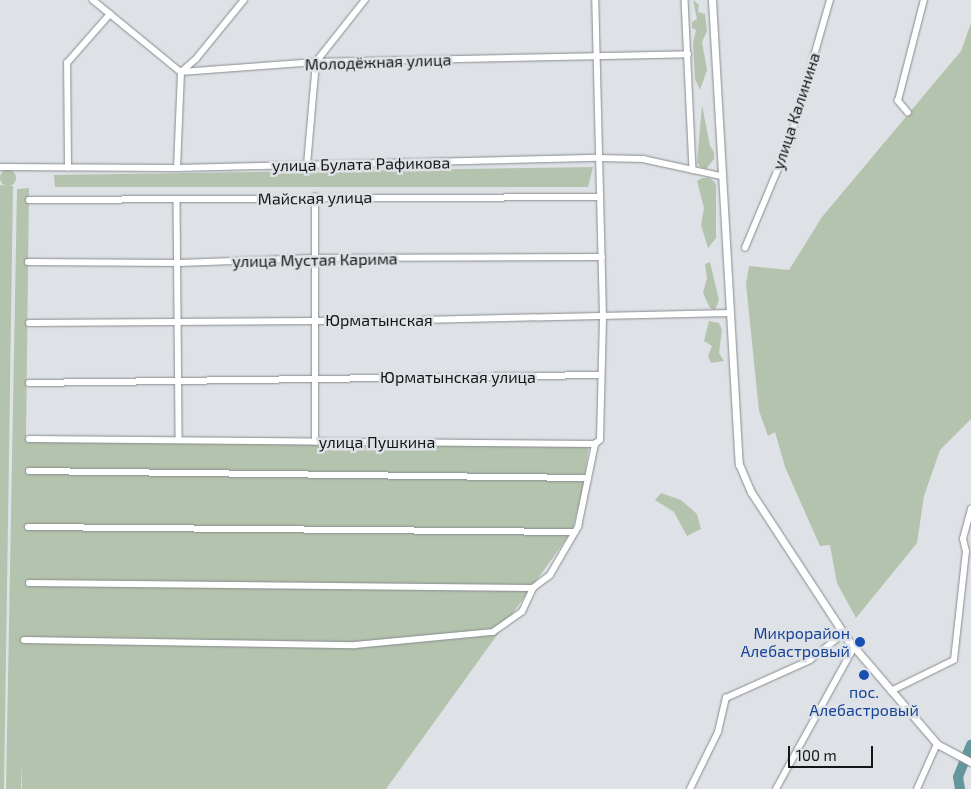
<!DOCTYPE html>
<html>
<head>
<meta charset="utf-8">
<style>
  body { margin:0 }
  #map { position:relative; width:971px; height:789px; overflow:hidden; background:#dee2e6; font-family:"Exo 2",sans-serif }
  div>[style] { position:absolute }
  .green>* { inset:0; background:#b4c3ad }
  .round { border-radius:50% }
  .river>* { height:10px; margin:-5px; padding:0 5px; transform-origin:5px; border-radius:5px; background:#63979d }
  .roads { filter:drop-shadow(0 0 1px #878b8e) drop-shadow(0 0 1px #878b8e) }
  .minor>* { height:5.5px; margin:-2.75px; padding:0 2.75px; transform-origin:2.75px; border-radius:2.75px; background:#fff }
  .tertiary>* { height:7px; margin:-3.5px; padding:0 3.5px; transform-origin:3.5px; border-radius:3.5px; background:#fff }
  .dots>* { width:14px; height:14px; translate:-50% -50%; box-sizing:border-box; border:2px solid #dee2e6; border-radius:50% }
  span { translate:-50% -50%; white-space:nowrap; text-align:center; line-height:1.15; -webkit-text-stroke:5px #dee2e6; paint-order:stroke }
  .street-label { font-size:16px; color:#141516 }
  .transit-label { font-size:16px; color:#164399 }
  .right { translate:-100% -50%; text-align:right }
  .scale { position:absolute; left:788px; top:746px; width:85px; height:22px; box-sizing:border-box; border:2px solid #141516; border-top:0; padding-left:6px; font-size:15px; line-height:18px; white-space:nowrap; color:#141516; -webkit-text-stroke:4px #dee2e6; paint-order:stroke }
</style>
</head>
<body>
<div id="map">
  <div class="green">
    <div style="clip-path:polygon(693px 0,699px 5px,698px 12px,705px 14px,707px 31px,702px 42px,707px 70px,700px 90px,695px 79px,693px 44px,696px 30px,692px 28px,692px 22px,697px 19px)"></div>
    <div style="clip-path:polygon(971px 23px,971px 419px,940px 450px,924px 496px,917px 543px,856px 618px,837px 583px,830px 545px,820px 546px,785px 467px,775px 432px,768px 436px,759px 411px,746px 284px,749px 266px,789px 270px,822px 217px,961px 51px)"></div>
    <div style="clip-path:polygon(702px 105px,710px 146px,714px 152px,714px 159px,706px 169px,700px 167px,697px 162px)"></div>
    <div style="clip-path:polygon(593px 167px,588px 187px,55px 187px,54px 175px)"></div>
    <div class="round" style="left:0;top:170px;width:16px;height:16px"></div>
    <div style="clip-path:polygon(702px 178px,710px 178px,716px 184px,716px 238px,708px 248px,701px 225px,704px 208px,697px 181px)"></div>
    <div style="clip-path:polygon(0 185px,13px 186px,4px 789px,0 789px)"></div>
    <div style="clip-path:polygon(29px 188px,26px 440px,589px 444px,583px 490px,572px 531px,386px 789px,22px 789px,22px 764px,21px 789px,6px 789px,17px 189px)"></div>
    <div style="clip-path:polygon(710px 262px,719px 300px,715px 310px,710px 308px,703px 293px,707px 278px,705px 264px)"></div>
    <div style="clip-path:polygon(709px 321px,719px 323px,722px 330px,719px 353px,724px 361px,711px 363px,708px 356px,712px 346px,704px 341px)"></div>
    <div style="clip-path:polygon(661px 493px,681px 500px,697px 514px,701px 529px,687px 536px,674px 512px,655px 500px)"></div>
  </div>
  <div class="river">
    <div style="left:960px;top:789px;width:12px;rotate:-99deg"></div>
    <div style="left:958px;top:777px;width:35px;rotate:-68deg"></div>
  </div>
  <div class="roads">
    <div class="minor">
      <div style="left:93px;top:0;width:114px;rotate:39.3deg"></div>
      <div style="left:181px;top:72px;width:135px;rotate:-4.2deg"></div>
      <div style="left:316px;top:62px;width:372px;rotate:-1.2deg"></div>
      <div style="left:685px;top:0;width:170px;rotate:87.3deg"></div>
      <div style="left:908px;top:113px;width:16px;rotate:-130deg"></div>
      <div style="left:898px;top:101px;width:104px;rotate:-75.6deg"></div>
      <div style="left:307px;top:165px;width:103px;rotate:-85deg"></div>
      <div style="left:316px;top:62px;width:79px;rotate:-51.7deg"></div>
      <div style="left:0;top:167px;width:177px;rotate:0.3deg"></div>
      <div style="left:177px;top:168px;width:422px;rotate:-1.4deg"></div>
      <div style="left:599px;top:158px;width:44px;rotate:1.3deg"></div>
      <div style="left:643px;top:159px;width:80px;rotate:12.3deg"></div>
      <div style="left:68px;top:168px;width:105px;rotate:-90.5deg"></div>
      <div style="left:67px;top:63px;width:65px;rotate:-48.7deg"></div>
      <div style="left:177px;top:168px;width:96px;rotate:-87.6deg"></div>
      <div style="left:181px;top:72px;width:20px;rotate:-41deg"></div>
      <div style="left:196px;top:59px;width:76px;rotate:-50.9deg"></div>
      <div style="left:29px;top:200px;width:571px;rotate:-0.3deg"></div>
      <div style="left:177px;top:200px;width:240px;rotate:89.5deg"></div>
      <div style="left:745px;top:248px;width:114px;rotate:-67.3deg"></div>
      <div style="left:789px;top:143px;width:149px;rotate:-74deg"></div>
      <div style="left:28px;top:262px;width:151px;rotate:0.4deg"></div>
      <div style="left:179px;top:263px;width:137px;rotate:-2.1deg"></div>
      <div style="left:316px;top:258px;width:286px;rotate:-0.2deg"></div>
      <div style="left:29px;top:323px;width:391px;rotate:-0.4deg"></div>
      <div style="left:420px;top:320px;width:310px;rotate:-1.3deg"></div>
      <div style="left:29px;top:383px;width:572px;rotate:-0.8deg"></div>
      <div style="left:29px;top:439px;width:566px;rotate:0.51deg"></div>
      <div style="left:595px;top:444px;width:6px;rotate:-39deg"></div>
      <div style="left:600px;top:440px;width:123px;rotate:-88.6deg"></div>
      <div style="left:603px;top:317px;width:317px;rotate:-91.4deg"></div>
      <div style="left:315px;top:442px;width:245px;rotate:-90deg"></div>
      <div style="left:29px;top:471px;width:559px;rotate:0.72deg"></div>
      <div style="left:28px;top:527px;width:547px;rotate:0.52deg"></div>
      <div style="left:29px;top:583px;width:504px;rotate:0.57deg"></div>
      <div style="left:533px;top:588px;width:21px;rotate:-37deg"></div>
      <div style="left:550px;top:575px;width:56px;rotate:-59.7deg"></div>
      <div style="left:578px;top:527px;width:85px;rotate:-78.4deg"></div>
      <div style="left:24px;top:640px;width:331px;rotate:0.9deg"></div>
      <div style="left:355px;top:645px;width:139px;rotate:-5.4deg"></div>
      <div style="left:493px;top:632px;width:35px;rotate:-35deg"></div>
      <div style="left:522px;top:612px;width:26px;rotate:-65deg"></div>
      <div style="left:891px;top:691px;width:70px;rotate:-26.2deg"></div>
      <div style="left:954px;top:660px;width:109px;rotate:-83.7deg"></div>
      <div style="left:966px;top:552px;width:13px;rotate:-103deg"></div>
      <div style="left:963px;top:539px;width:31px;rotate:-75deg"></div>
      <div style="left:690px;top:789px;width:64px;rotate:-63.8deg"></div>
      <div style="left:718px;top:732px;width:35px;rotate:-77deg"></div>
      <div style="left:726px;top:698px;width:92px;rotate:-24.3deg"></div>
      <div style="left:810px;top:660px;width:42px;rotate:-38.2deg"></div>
      <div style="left:776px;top:789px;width:162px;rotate:-61.2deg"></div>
      <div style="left:917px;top:789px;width:49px;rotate:-66deg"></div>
    </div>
    <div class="tertiary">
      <div style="left:712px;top:0;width:465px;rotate:86.7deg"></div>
      <div style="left:739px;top:464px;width:30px;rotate:67deg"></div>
      <div style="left:751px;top:492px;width:177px;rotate:56.8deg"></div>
      <div style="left:848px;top:640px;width:137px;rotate:49.4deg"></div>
      <div style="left:937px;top:744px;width:38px;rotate:28deg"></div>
    </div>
  </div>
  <div class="dots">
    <div style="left:860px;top:642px;background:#1a4fb4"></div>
    <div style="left:864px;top:675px;background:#1a4fb4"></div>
  </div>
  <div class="street-label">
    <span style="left:378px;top:62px;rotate:-2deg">Молодёжная улица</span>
    <span style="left:796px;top:111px;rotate:-72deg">улица Калинина</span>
    <span style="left:361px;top:164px;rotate:-1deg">улица Булата Рафикова</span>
    <span style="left:315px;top:198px;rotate:-1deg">Майская улица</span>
    <span style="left:315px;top:260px;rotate:-1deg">улица Мустая Карима</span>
    <span style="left:379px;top:320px">Юрматынская</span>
    <span style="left:458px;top:377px">Юрматынская улица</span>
    <span style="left:377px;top:442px">улица Пушкина</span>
  </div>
  <div class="transit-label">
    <span class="right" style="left:850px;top:642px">Микрорайон<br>Алебастровый</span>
    <span style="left:864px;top:701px">пос.<br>Алебастровый</span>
  </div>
  <div class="scale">100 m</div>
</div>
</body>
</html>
